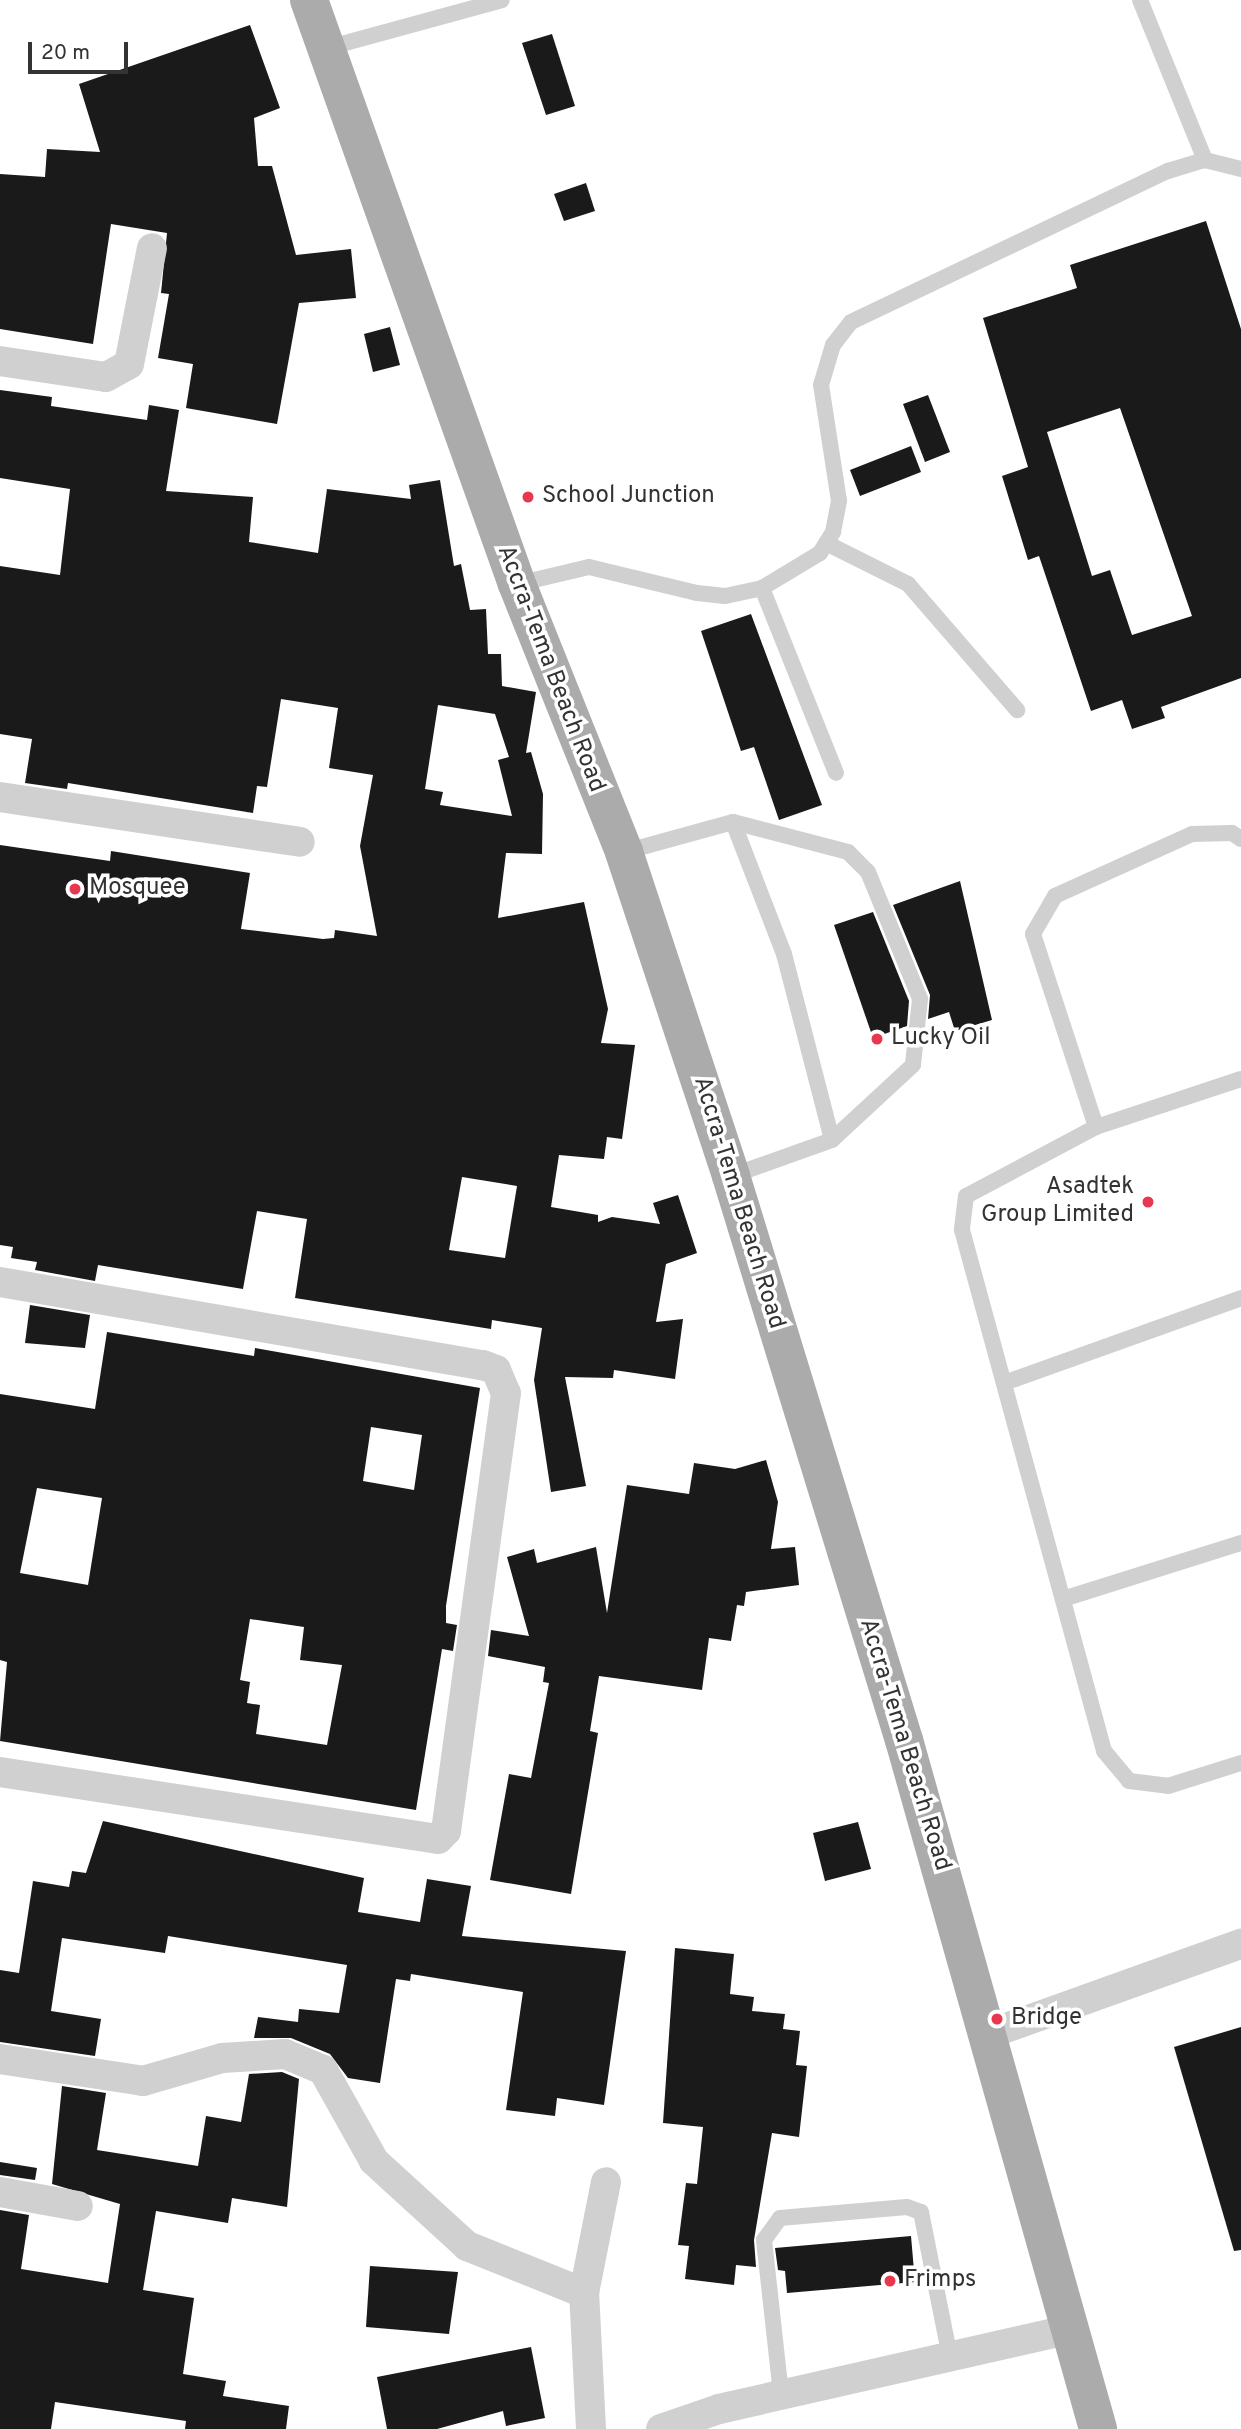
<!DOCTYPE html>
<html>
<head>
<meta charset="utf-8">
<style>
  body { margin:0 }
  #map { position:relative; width:1241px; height:2429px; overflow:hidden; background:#fff; font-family:Overpass,sans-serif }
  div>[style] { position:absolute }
  .building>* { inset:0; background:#1a1a1a }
  .service>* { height:16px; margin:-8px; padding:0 8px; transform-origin:8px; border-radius:8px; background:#d0d0d0 }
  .minor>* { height:30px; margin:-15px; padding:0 15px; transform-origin:15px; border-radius:15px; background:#d0d0d0 }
  .primary>* { height:38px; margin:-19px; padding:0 19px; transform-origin:19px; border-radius:19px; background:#ababab }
  .dots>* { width:19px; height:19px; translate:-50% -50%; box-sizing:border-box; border:4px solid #fff; border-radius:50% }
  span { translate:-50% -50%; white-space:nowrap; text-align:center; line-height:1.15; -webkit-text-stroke:7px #fff; paint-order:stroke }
  .poi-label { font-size:24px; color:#333 }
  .left { translate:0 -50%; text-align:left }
  .right { translate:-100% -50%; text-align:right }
  .street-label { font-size:24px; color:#333 }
  .scale { position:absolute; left:28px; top:42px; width:100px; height:32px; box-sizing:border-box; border:4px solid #333; border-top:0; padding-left:9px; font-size:21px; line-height:24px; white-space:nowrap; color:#333; -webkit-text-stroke:5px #fff; paint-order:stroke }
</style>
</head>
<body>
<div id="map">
  <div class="building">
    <div style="clip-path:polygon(250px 25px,280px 108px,254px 118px,258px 166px,272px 166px,296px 255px,351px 249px,356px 298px,299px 303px,277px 424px,186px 408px,193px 364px,158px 358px,169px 294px,161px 293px,167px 233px,111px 224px,93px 344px,0 329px,0 174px,45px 177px,47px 149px,100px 152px,79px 84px)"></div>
    <div style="clip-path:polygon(552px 34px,575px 106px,546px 115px,522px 43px)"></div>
    <div style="clip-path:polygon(586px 183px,595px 211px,564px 221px,554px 194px)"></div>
    <div style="clip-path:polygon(evenodd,1206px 221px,1241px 329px,1241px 678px,1161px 707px,1165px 718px,1132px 729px,1122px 700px,1091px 711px,1039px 556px,1028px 560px,1002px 476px,1028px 467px,983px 318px,1077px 288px,1070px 265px,1206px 221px,1120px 408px,1192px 616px,1132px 635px,1110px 570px,1092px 576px,1047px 432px,1120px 408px)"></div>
    <div style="clip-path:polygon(390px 327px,400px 365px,373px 372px,364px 334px)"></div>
    <div style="clip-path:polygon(evenodd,0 390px,52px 397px,51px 406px,147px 420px,149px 405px,179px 410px,166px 491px,253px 497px,249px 542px,318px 553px,327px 489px,411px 499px,409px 485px,440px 480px,454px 566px,461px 564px,470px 610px,486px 609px,488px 654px,501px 654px,502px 686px,536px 692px,526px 753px,531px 752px,543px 794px,542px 854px,506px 853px,498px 918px,584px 902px,608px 1009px,601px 1043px,635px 1045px,622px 1139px,607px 1137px,604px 1159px,559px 1155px,551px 1207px,598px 1215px,598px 1222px,612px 1217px,660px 1224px,653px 1203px,678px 1195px,697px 1253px,666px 1264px,656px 1322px,683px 1319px,675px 1379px,614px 1370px,613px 1378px,565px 1377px,586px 1486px,551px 1492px,534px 1380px,542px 1328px,492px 1320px,491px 1329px,295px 1298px,307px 1219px,257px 1211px,243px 1289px,98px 1265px,95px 1281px,35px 1270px,37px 1262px,11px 1258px,13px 1247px,0 1245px,0 845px,110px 861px,111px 851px,250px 873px,241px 929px,323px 939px,334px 938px,335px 930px,377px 936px,360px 846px,373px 775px,329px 768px,338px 708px,281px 699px,267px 787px,257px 786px,253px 813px,68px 783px,67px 789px,25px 783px,32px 739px,0 734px,0 566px,60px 575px,70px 489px,0 478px,0 390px,438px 705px,495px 714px,509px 757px,498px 760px,512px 816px,440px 805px,443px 792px,425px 789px,438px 705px,0 390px,462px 1177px,517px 1186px,505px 1258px,449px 1250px,462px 1177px)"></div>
    <div style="clip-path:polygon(928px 395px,950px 452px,925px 462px,903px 404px)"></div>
    <div style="clip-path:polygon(911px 446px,921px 472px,860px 496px,850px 470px)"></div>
    <div style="clip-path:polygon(751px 614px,822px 805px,779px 820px,754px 747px,741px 751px,701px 631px)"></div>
    <div style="clip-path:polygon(960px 881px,992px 1020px,955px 1031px,949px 1012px,928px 1019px,930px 995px,893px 905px)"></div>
    <div style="clip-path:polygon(873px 912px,909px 1001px,907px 1026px,873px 1038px,834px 925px)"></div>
    <div style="clip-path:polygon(30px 1305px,90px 1315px,85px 1348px,25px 1343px)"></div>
    <div style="clip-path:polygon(evenodd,107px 1332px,254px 1356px,255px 1348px,480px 1388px,446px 1606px,446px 1623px,457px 1625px,453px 1651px,442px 1649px,416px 1810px,0 1741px,7px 1662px,0 1660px,0 1394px,95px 1409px,107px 1332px,371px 1427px,422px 1435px,414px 1490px,363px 1481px,371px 1427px,107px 1332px,37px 1488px,102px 1498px,88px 1585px,20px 1573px,37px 1488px,107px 1332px,250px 1619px,304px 1627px,300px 1660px,342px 1665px,327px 1745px,256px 1734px,260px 1705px,247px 1703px,250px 1682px,240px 1680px,250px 1619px)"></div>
    <div style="clip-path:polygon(766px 1460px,778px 1502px,771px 1549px,795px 1547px,799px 1585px,746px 1592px,744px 1606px,737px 1605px,731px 1641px,709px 1638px,702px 1690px,599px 1676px,590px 1731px,598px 1733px,571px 1894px,490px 1880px,509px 1774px,531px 1778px,549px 1683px,543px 1682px,545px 1667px,488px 1656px,491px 1630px,529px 1636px,507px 1557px,534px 1549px,537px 1563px,596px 1547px,607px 1613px,627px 1485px,689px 1494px,694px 1463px,735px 1469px)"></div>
    <div style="clip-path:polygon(103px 1821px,364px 1878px,358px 1912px,420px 1922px,427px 1879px,471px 1886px,462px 1936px,626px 1951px,604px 2105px,557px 2098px,555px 2116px,506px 2110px,523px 1992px,411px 1974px,410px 1981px,396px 1979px,380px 2083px,348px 2078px,330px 2054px,291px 2038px,254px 2038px,258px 2017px,298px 2022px,299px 2009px,339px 2013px,347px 1965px,168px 1936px,165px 1953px,62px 1938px,51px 2011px,101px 2019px,95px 2056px,0 2042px,0 1970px,19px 1973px,33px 1881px,69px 1887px,72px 1871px,86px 1873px)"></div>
    <div style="clip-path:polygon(858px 1822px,871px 1869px,825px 1881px,813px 1833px)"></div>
    <div style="clip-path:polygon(675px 1948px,734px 1954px,730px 1994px,754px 1997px,752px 2011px,785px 2014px,783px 2029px,800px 2031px,796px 2065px,807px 2066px,799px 2137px,772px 2133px,754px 2240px,756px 2267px,736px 2265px,734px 2285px,685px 2279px,689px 2246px,678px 2245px,686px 2183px,697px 2184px,703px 2127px,663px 2123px)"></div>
    <div style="clip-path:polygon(1241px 2027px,1241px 2250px,1234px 2251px,1174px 2047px)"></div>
    <div style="clip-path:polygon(282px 2072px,299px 2079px,287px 2207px,232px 2198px,228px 2223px,156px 2211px,143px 2290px,194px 2298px,183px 2374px,226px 2381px,223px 2396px,289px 2406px,286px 2429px,185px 2429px,186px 2421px,55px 2402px,51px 2429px,0 2429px,0 2210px,29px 2215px,21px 2269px,108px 2283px,120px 2204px,52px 2184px,62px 2086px,106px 2093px,97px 2150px,198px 2166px,206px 2116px,241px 2122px,249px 2074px)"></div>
    <div style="clip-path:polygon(0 2162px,37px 2168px,35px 2180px,0 2175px)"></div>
    <div style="clip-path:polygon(911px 2236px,915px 2282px,787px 2293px,785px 2271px,778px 2270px,775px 2248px)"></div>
    <div style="clip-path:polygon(370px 2266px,458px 2272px,449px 2334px,366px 2327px)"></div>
    <div style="clip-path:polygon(531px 2347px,545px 2418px,506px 2426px,503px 2411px,437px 2429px,387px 2429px,377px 2377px)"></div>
  </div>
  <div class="service">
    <div style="left:1140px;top:0;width:173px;rotate:67.9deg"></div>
    <div style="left:327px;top:48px;width:181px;rotate:-15.3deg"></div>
    <div style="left:826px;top:543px;width:92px;rotate:26.6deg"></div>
    <div style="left:908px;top:584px;width:167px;rotate:49.1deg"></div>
    <div style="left:517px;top:584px;width:74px;rotate:-13.3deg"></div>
    <div style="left:589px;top:567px;width:111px;rotate:13.5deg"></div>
    <div style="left:697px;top:593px;width:28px;rotate:6deg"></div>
    <div style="left:725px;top:596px;width:38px;rotate:-12deg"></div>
    <div style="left:762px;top:588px;width:68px;rotate:-31.1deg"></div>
    <div style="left:820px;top:553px;width:25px;rotate:-58deg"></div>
    <div style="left:833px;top:532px;width:32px;rotate:-79deg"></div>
    <div style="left:839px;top:501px;width:117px;rotate:-98.8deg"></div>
    <div style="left:821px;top:385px;width:42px;rotate:-73.3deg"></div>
    <div style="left:833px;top:345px;width:29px;rotate:-52deg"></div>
    <div style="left:851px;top:322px;width:351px;rotate:-25.5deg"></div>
    <div style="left:1168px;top:171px;width:39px;rotate:-17deg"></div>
    <div style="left:1205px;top:160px;width:37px;rotate:14deg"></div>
    <div style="left:762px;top:588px;width:199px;rotate:68.2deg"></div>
    <div style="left:733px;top:822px;width:119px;rotate:14.6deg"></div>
    <div style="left:848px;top:852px;width:28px;rotate:45deg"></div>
    <div style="left:868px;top:872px;width:137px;rotate:67.7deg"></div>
    <div style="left:920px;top:999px;width:66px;rotate:96.1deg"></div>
    <div style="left:913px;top:1065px;width:110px;rotate:137.2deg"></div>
    <div style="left:1241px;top:839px;width:11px;rotate:-146deg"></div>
    <div style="left:1232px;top:833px;width:40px;rotate:178.6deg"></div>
    <div style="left:1192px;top:834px;width:150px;rotate:155.7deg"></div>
    <div style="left:1055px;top:896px;width:44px;rotate:120.1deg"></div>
    <div style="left:1033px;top:934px;width:203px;rotate:71.9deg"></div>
    <div style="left:1096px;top:1127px;width:147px;rotate:152deg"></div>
    <div style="left:966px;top:1196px;width:34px;rotate:97deg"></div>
    <div style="left:962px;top:1230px;width:540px;rotate:74.75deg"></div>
    <div style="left:1104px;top:1751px;width:39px;rotate:50deg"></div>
    <div style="left:1129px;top:1781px;width:39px;rotate:7deg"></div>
    <div style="left:1168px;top:1786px;width:77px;rotate:-17.5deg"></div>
    <div style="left:624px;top:852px;width:113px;rotate:-15.4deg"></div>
    <div style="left:733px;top:822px;width:142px;rotate:68.9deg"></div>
    <div style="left:784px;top:954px;width:192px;rotate:75.5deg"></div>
    <div style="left:832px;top:1140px;width:107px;rotate:160.4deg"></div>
    <div style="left:1096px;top:1127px;width:153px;rotate:-18.3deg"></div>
    <div style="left:1004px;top:1383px;width:252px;rotate:-19.7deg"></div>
    <div style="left:1063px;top:1599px;width:187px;rotate:-17.5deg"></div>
    <div style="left:781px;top:2394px;width:155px;rotate:-96.3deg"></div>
    <div style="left:764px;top:2240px;width:27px;rotate:-54deg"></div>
    <div style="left:780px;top:2218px;width:127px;rotate:-5deg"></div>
    <div style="left:907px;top:2207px;width:15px;rotate:20deg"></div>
    <div style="left:921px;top:2212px;width:148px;rotate:78.7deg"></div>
  </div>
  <div class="minor">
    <div style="left:0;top:361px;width:107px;rotate:8.6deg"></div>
    <div style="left:106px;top:377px;width:26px;rotate:-29deg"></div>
    <div style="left:129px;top:364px;width:118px;rotate:-78.8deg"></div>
    <div style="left:0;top:797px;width:303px;rotate:8.5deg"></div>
    <div style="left:0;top:1282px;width:490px;rotate:9.8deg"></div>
    <div style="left:483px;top:1365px;width:14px;rotate:21deg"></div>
    <div style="left:496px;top:1370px;width:25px;rotate:67deg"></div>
    <div style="left:506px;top:1393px;width:442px;rotate:97.8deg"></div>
    <div style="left:446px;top:1831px;width:11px;rotate:135deg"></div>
    <div style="left:438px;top:1839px;width:443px;rotate:-171.3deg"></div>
    <div style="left:989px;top:2034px;width:268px;rotate:-19.7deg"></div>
    <div style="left:0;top:2059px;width:145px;rotate:8.7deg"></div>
    <div style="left:143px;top:2081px;width:82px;rotate:-16.2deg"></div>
    <div style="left:222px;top:2058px;width:63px;rotate:-3.6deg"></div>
    <div style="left:285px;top:2054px;width:41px;rotate:22.8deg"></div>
    <div style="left:323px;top:2070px;width:104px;rotate:60.7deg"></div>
    <div style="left:374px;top:2161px;width:126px;rotate:42.4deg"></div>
    <div style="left:467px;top:2246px;width:126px;rotate:21.9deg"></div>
    <div style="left:0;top:2192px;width:79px;rotate:10.2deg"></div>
    <div style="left:591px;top:2429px;width:136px;rotate:-92.9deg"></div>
    <div style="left:584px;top:2293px;width:113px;rotate:-78.8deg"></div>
    <div style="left:661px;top:2429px;width:61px;rotate:-19deg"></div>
    <div style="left:719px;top:2409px;width:362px;rotate:-12.8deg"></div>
  </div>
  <div class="primary">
    <div style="left:309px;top:0;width:620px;rotate:70.4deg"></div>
    <div style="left:517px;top:584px;width:289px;rotate:68.2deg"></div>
    <div style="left:624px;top:852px;width:341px;rotate:71.7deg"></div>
    <div style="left:731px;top:1176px;width:590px;rotate:72.95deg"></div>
    <div style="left:904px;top:1740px;width:716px;rotate:74.27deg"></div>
  </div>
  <div class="dots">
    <div style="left:528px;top:497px;background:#e73850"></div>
    <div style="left:75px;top:889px;background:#e73850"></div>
    <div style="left:877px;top:1039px;background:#e73850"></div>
    <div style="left:1148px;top:1202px;background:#e73850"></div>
    <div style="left:997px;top:2019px;background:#e73850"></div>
    <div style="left:890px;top:2281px;background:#e73850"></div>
  </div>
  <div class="poi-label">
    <span class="left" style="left:542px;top:497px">School Junction</span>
    <span class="left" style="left:89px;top:889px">Mosquee</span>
    <span class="left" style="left:891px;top:1039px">Lucky Oil</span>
    <span class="right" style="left:1134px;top:1202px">Asadtek<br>Group Limited</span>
    <span class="left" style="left:1011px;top:2019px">Bridge</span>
    <span class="left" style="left:904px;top:2281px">Frimps</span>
  </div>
  <div class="street-label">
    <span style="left:550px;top:669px;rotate:69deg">Accra-Tema Beach Road</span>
    <span style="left:738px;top:1203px;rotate:73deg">Accra-Tema Beach Road</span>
    <span style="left:904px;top:1745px;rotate:73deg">Accra-Tema Beach Road</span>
  </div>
  <div class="scale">20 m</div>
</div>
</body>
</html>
